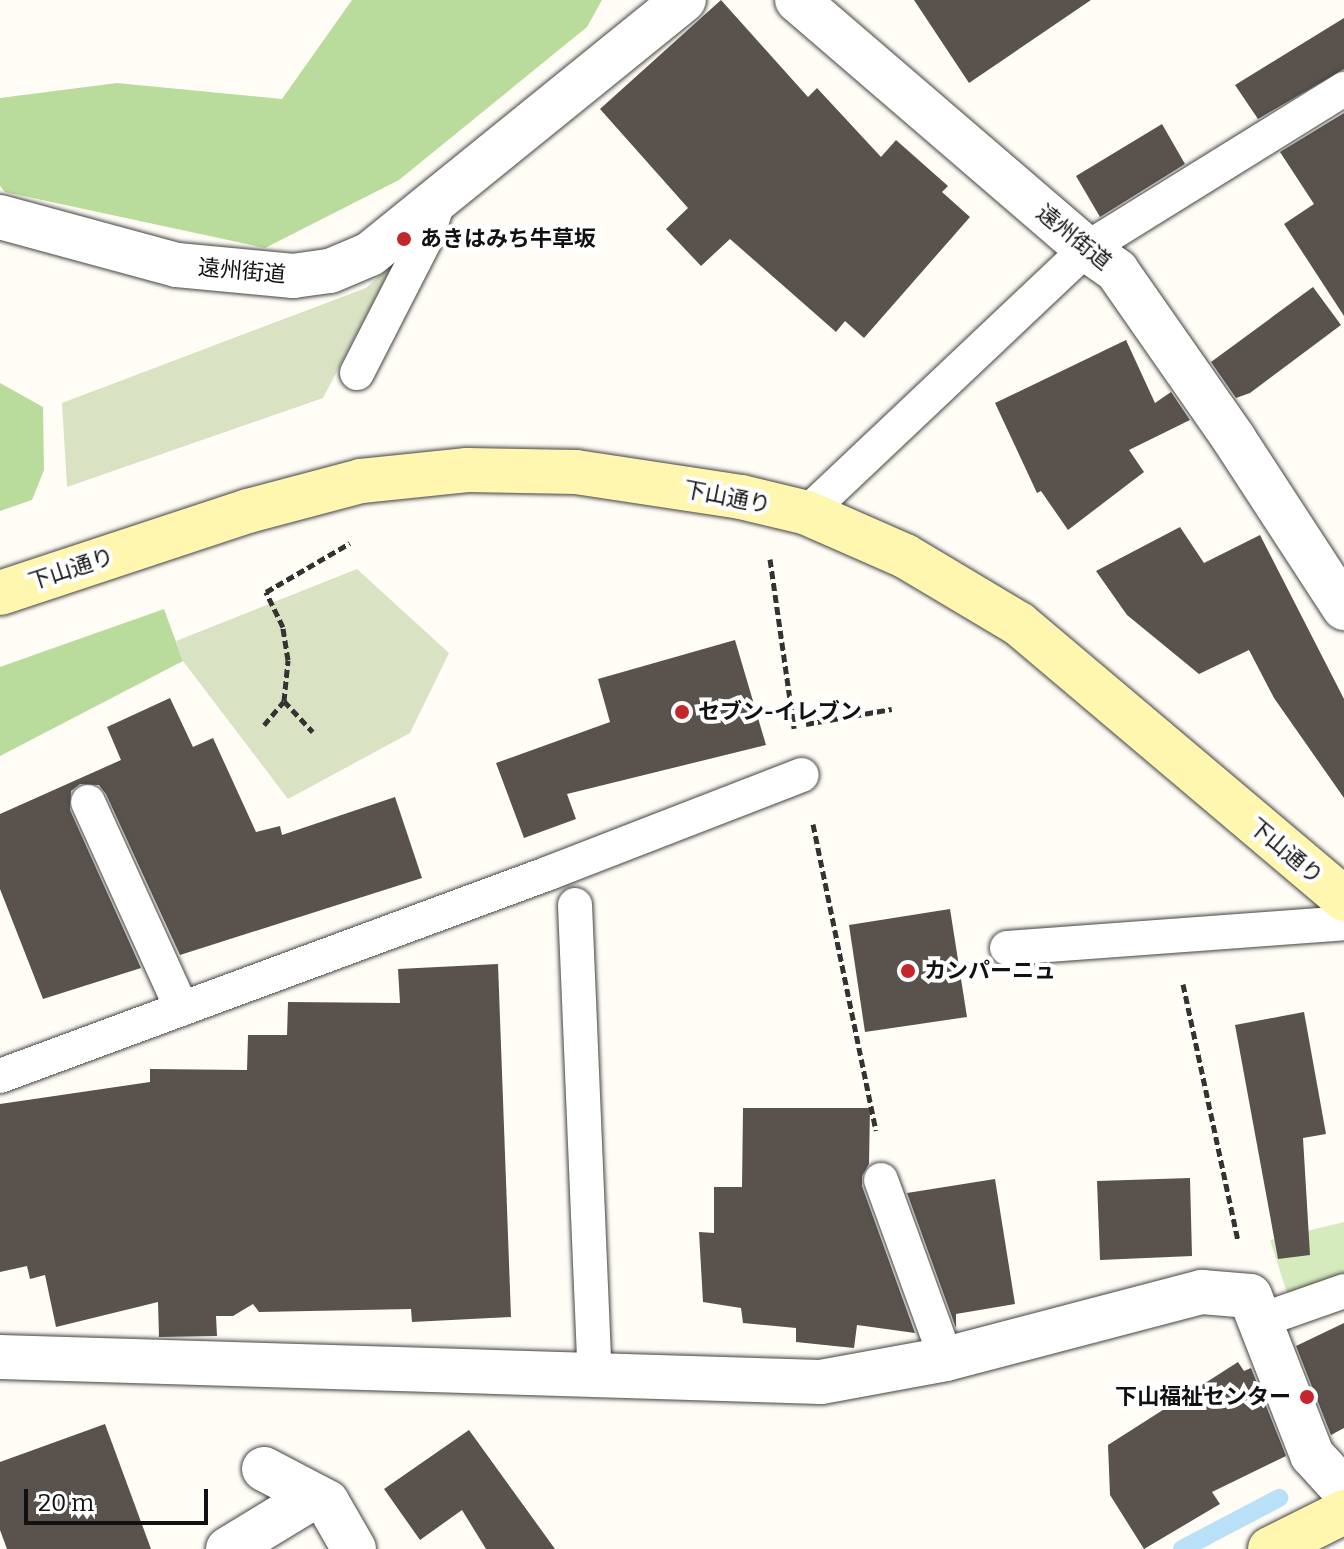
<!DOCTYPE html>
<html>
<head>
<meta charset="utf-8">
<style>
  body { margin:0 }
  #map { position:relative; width:1344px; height:1549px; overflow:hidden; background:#fffdf5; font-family:Bitter,"Noto Sans JP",serif }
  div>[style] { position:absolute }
  .green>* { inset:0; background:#d5ebbd }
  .forest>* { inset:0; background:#b9dc9c }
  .cemetery>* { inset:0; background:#d9e3c4 }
  .stream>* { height:18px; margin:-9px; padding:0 9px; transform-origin:9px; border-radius:9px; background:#b9e0f7 }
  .building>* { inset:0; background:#5a524d }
  .path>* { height:5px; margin-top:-2.5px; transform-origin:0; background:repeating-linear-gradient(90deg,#333 0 8px,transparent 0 12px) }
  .roads { filter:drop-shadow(0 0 2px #444) drop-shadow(0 0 2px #444) }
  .lane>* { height:34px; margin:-17px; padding:0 17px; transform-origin:17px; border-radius:17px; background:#fff }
  .street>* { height:44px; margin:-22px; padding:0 22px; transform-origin:22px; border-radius:22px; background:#fff }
  .secondary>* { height:44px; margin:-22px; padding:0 22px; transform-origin:22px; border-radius:22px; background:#fff6b0 }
  .dots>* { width:22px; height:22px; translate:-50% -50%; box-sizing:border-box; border:4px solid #fff; border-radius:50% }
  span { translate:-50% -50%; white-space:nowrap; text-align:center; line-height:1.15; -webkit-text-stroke:8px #fff; paint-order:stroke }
  .street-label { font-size:22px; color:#111 }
  .poi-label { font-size:22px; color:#111; font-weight:700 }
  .left { translate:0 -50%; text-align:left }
  .right { translate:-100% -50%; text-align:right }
  .scale { position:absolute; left:24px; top:1489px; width:184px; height:36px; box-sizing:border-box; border:4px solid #111; border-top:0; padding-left:10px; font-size:24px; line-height:28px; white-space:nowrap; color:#111; -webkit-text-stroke:6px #fff; paint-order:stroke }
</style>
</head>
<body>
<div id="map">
  <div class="green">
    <div style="clip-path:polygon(1344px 1222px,1344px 1275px,1287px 1293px,1270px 1240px)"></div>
  </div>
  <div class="forest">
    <div style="clip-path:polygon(352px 0,602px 0,587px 27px,399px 180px,265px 248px,5px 192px,0 186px,0 98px,117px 83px,282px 99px)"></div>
    <div style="clip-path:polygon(0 383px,43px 407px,44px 470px,32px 500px,0 511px)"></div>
    <div style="clip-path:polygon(164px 609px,183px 661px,0 756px,0 667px)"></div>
  </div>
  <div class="cemetery">
    <div style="clip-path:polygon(393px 264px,323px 398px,67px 487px,62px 403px,366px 288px)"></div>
    <div style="clip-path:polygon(357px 569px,449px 653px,410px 733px,288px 799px,183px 661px,176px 641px)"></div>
  </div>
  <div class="stream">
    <div style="left:1182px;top:1549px;width:110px;rotate:-27.7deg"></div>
  </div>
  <div class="building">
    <div style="clip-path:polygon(721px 0,808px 97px,817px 88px,881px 157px,896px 140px,948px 186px,942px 192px,970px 217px,864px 338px,845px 321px,836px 332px,730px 239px,701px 266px,666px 229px,688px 208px,600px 109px)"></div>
    <div style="clip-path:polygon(914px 0,1091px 0,969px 83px)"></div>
    <div style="clip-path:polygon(1344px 18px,1344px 69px,1258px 119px,1235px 85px)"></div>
    <div style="clip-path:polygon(1344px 113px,1344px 316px,1284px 224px,1314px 204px,1280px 152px)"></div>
    <div style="clip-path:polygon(1162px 124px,1185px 164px,1100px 217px,1076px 176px)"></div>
    <div style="clip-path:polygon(1313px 287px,1341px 325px,1250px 393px,1236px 398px,1211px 362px)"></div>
    <div style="clip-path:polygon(1126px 340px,1155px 403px,1171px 392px,1190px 420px,1129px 450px,1144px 472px,1068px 530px,1041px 491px,1037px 493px,995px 403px)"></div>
    <div style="clip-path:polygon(1180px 527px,1204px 563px,1260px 535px,1344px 699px,1344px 798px,1274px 698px,1249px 650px,1199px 674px,1127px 615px,1096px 571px)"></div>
    <div style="clip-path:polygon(735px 640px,766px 745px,567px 794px,576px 819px,524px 838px,496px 763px,610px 722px,598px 679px)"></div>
    <div style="clip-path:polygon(170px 698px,193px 747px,213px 738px,256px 832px,280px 826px,282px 835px,395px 797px,422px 878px,180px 955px,106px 794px,99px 785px,80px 784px,71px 791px,70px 810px,141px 968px,43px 999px,0 889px,0 814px,121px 760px,107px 727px)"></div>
    <div style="clip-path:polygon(950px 909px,967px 1017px,865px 1032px,849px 925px)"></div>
    <div style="clip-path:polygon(498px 964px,511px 1317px,412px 1322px,411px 1309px,259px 1312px,253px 1304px,233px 1316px,216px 1316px,217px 1336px,159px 1337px,158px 1302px,56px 1327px,45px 1275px,30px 1279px,27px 1266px,0 1272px,0 1104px,150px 1082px,150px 1069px,247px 1070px,248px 1035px,287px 1035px,288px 1002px,400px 1003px,398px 969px)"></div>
    <div style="clip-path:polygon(1304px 1012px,1326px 1134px,1303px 1138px,1310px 1255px,1278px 1259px,1235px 1025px)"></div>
    <div style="clip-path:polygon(743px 1108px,870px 1108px,869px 1164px,862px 1176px,862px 1186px,915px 1333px,857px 1325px,854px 1348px,796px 1342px,796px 1328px,743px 1323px,741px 1308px,703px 1302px,699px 1232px,714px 1233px,714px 1187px,742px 1187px)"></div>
    <div style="clip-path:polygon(1190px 1178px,1192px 1256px,1100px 1260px,1097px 1181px)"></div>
    <div style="clip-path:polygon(995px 1179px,1015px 1304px,956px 1314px,956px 1328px,907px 1193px)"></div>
    <div style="clip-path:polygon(1344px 1323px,1344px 1428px,1331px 1435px,1296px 1346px)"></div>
    <div style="clip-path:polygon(1238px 1362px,1244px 1371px,1251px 1368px,1286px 1456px,1212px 1492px,1220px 1504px,1144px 1549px,1110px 1495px,1108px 1445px)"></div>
    <div style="clip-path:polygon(105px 1424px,151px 1549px,7px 1549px,0 1530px,0 1462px)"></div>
    <div style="clip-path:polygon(469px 1430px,555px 1549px,486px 1549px,462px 1510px,420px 1540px,384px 1489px)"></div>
  </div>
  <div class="path">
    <div style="left:770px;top:559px;width:171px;rotate:81.9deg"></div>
    <div style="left:284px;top:701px;width:42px;rotate:46.9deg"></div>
    <div style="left:806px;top:724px;width:87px;rotate:-9.9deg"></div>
    <div style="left:264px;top:725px;width:31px;rotate:-50deg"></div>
    <div style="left:284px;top:701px;width:41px;rotate:-84.4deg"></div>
    <div style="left:288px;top:660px;width:33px;rotate:-99deg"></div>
    <div style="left:283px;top:627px;width:39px;rotate:-116deg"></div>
    <div style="left:266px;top:592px;width:97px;rotate:-30.3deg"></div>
    <div style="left:813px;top:824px;width:313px;rotate:78.4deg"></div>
    <div style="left:1183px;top:984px;width:262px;rotate:77.9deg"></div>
  </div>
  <div class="roads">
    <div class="lane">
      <div style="left:357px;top:373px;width:152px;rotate:-62.9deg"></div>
      <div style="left:426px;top:238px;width:46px;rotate:-71.2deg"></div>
      <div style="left:807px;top:513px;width:384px;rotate:-43.4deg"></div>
      <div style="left:1086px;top:249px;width:304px;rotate:-31.8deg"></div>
      <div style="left:88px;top:802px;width:227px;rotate:65.6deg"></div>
      <div style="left:575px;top:905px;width:471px;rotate:87.6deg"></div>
      <div style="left:1007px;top:948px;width:338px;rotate:-4.2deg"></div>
      <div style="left:0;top:1076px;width:585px;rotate:-20.29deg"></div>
      <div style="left:549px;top:873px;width:271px;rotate:-21.2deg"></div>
      <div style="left:881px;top:1180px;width:190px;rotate:70deg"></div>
      <div style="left:1259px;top:1321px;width:90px;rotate:-19.4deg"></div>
    </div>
    <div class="street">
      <div style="left:797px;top:0;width:381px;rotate:40.7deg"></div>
      <div style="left:1086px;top:249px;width:38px;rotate:35deg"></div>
      <div style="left:1117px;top:271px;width:205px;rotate:55.1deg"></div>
      <div style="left:1234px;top:439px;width:202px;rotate:56.9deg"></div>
      <div style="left:0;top:217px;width:183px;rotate:15.2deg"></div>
      <div style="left:177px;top:265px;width:117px;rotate:5.4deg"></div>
      <div style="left:293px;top:276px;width:37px;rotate:-8deg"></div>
      <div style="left:330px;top:271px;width:43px;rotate:-23deg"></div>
      <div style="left:370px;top:254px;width:404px;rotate:-39deg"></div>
      <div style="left:0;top:1357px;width:821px;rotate:1.74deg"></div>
      <div style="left:821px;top:1382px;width:127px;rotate:-10.4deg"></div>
      <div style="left:946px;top:1359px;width:265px;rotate:-14.7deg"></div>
      <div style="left:1202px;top:1292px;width:48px;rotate:4.8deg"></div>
      <div style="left:1250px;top:1296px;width:171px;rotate:68.7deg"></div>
      <div style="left:1312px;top:1455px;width:47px;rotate:47.6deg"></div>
      <div style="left:264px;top:1469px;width:71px;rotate:27.6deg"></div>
      <div style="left:327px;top:1502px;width:54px;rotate:60.1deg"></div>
      <div style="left:228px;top:1549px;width:102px;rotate:-31.3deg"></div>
    </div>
    <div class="secondary">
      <div style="left:0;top:593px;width:261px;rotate:-18.3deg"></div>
      <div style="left:248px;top:511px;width:117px;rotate:-14.9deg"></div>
      <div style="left:361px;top:481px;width:107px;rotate:-5.9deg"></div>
      <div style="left:467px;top:470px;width:109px;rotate:1.1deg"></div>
      <div style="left:576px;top:472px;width:167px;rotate:8.6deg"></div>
      <div style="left:741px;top:497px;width:68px;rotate:13.6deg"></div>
      <div style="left:807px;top:513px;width:107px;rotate:23.7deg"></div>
      <div style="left:905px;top:556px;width:133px;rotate:30.8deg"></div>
      <div style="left:1019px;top:624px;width:426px;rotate:40.2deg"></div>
      <div style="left:1270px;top:1549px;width:83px;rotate:-26.6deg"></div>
    </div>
  </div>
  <div class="dots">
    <div style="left:404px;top:239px;background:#c4262e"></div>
    <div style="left:682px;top:712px;background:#c4262e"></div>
    <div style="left:908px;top:971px;background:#c4262e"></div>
    <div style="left:1307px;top:1397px;background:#c4262e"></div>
  </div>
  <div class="street-label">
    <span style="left:1074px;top:237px;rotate:39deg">遠州街道</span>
    <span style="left:242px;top:271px;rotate:5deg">遠州街道</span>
    <span style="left:727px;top:497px;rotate:11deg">下山通り</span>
    <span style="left:71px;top:569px;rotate:-18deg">下山通り</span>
    <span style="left:1286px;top:851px;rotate:40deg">下山通り</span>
  </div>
  <div class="poi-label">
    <span class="left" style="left:420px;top:239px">あきはみち牛草坂</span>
    <span class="left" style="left:698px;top:712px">セブン-イレブン</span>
    <span class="left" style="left:924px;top:971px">カンパーニュ</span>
    <span class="right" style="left:1291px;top:1397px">下山福祉センター</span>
  </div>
  <div class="scale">20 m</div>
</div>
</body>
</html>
